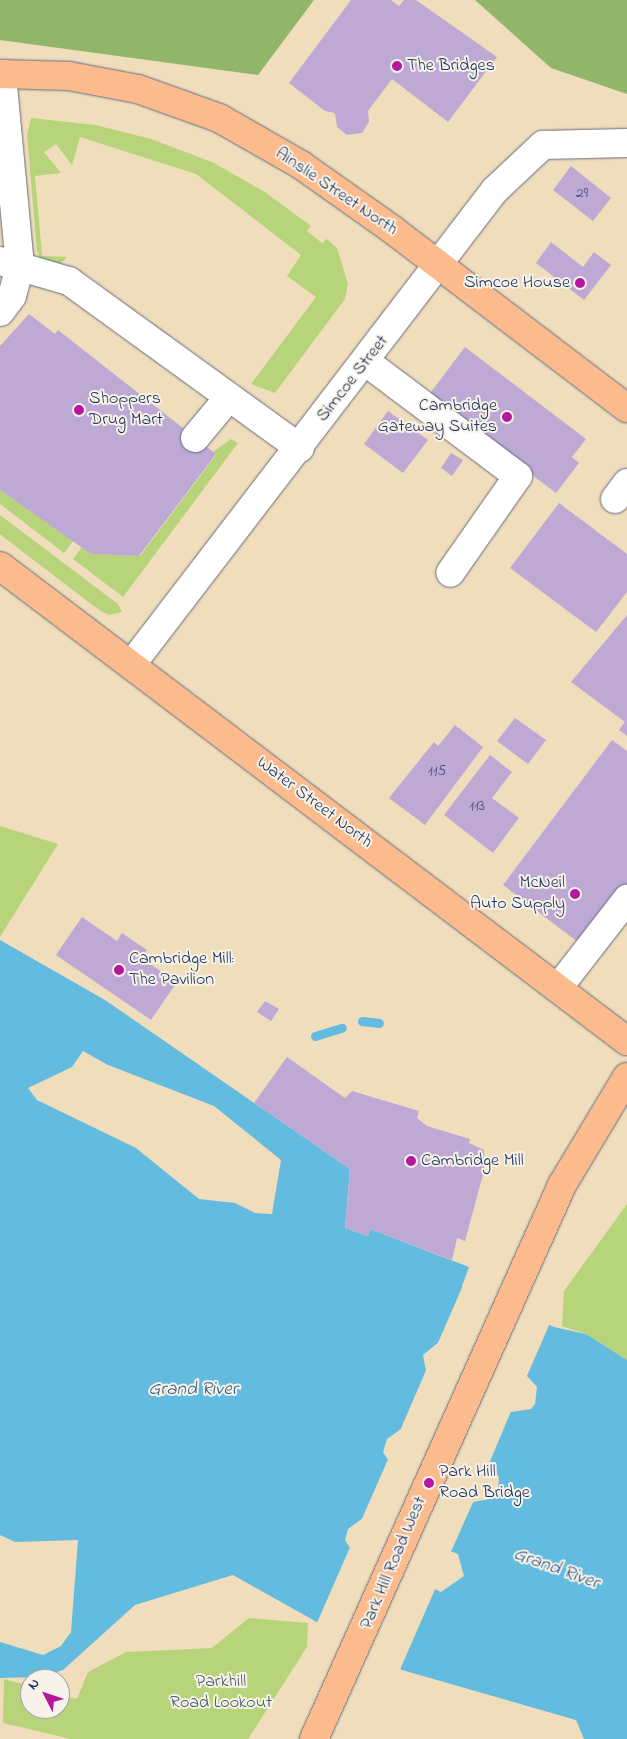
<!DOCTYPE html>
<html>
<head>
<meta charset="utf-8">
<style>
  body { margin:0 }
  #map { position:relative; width:627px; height:1739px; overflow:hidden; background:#f0ddbc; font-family:"Indie Flower",sans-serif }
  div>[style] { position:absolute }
  .green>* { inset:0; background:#b7d47a }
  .forest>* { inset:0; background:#91b66a }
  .water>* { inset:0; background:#63bbe0 }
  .pier>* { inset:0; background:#f0ddbc }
  .stream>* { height:9px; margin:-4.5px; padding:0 4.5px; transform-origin:4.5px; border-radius:4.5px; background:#63bbe0 }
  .building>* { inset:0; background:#bea9d5 }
  .roads { filter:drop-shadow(0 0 1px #666c7f) drop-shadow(0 0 1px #666c7f) }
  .minor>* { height:28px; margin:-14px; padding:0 14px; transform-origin:14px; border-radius:14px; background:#fff }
  .major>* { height:28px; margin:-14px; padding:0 14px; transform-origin:14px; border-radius:14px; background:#fbbb8d }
  .dots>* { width:14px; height:14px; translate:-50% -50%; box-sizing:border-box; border:2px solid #f7f3e8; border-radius:50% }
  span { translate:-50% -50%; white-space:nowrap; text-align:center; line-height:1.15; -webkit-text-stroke:4px #f7f3e8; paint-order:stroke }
  .number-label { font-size:15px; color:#444e7c }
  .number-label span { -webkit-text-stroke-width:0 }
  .poi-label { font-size:18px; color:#1b2f5e }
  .left { translate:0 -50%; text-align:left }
  .right { translate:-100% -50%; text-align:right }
  .street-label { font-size:18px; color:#1b2f5e }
  .park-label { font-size:18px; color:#425865 }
  .water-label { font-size:19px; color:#315985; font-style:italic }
  .north { position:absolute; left:20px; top:1669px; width:50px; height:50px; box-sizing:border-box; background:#f7f3e8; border:1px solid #9fa5b1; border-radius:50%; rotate:311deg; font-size:14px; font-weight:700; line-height:20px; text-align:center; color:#1b2f5e }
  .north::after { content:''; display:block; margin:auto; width:18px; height:22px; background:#b5179e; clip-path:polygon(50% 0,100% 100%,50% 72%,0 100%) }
</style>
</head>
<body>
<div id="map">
  <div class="green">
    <div style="clip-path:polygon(31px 118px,95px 125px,151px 139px,212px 162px,265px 192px,311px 226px,307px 231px,322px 243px,327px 239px,337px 248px,348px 284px,345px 299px,275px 393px,251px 384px,316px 297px,287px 276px,301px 255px,196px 174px,80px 137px,72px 165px,56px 144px,44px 152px,61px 173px,35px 176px,42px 256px,67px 257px,58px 266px,41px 261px,37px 251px,27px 135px)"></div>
    <div style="clip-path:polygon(231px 439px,238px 443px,123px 597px,73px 559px,82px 547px,91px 554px,140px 556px,216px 455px,213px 452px)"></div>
    <div style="clip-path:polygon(0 490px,74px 540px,64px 553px,0 504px)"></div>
    <div style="clip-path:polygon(0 515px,118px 604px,122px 612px,109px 615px,99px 610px,6px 539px,0 534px)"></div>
    <div style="clip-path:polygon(0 826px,58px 844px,0 937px)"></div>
    <div style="clip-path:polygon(627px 1204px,627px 1360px,586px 1334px,562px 1326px,564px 1291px)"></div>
    <div style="clip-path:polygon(249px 1618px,308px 1623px,307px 1647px,248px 1739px,71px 1739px,3px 1723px,4px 1679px,30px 1686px,30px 1709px,60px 1709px,60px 1695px,77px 1699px,88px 1672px,126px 1652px,212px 1648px)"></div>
  </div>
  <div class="forest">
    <div style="clip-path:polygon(0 0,314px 0,258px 75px,0 40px)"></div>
    <div style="clip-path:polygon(475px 0,627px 0,627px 94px,551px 68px)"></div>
  </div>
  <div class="water">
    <div style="clip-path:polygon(evenodd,0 940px,105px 1000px,350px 1169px,345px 1228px,368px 1236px,370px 1229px,469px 1267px,462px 1286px,554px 1327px,586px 1334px,627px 1360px,627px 1739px,584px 1739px,576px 1720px,402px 1670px,233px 1575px,135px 1605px,63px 1670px,41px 1677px,0 1678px,0 1642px,43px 1655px,61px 1646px,71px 1632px,78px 1540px,15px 1542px,0 1535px,0 940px,83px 1051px,108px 1065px,214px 1106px,281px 1160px,272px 1214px,255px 1213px,235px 1203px,199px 1199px,136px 1148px,37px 1100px,28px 1088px,72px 1067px,83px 1051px,0 940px,439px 1342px,527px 1376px,537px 1387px,535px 1404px,531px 1409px,511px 1412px,426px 1371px,423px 1355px,439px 1342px,0 940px,401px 1429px,489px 1464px,499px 1477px,498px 1490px,490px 1499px,473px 1502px,388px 1460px,383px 1452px,387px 1439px,401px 1429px,0 940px,363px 1518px,458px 1554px,464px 1576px,441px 1592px,350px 1548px,345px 1540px,348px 1529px,363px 1518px)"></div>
  </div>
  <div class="pier">
    <div style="clip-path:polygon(464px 1283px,550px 1323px,526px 1378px,437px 1345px)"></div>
    <div style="clip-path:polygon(427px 1368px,512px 1409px,488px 1466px,399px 1433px)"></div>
    <div style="clip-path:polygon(389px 1457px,474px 1500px,450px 1554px,361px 1521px)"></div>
    <div style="clip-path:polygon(351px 1545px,436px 1587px,399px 1672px,316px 1625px)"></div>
  </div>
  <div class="stream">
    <div style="left:362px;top:1021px;width:17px;rotate:7deg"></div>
    <div style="left:315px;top:1036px;width:28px;rotate:-17deg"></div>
  </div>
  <div class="building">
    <div style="clip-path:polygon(351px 0,391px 0,399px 6px,404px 0,416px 0,497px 57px,448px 122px,392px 79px,368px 111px,369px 122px,362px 133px,347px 135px,337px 127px,335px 113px,325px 111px,289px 83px)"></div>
    <div style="clip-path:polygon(571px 166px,611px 198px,593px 221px,553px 190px)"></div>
    <div style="clip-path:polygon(551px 242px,583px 267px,594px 252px,611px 265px,584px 300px,536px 263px)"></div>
    <div style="clip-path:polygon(29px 314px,55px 334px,58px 330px,216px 454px,139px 556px,91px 554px,0 490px,0 346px)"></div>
    <div style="clip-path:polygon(465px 347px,586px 439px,572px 457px,579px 463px,556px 493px,428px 396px)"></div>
    <div style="clip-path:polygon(388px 411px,428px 440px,403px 473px,364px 444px)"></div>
    <div style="clip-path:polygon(451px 453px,463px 460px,452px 476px,441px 468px)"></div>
    <div style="clip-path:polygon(559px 503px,627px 554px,627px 592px,596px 632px,510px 568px)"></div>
    <div style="clip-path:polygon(627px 615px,627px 736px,619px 730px,625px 722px,571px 682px)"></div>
    <div style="clip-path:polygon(515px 718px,546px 740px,528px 764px,497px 741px)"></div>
    <div style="clip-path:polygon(455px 725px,483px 747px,425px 825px,389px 798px,434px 742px,438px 746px)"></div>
    <div style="clip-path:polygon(612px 740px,627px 751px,627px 888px,583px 946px,503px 885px)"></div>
    <div style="clip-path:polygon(490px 755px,512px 772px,492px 798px,519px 818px,493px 853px,444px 815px)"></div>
    <div style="clip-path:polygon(82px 917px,117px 941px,122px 933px,147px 950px,141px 958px,177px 982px,151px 1020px,56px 955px)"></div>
    <div style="clip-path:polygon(265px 1001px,279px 1009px,271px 1021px,257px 1012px)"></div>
    <div style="clip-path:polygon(287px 1057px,345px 1098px,352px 1091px,419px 1111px,417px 1118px,427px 1126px,470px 1139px,469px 1143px,484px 1150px,484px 1171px,465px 1241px,457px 1238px,452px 1260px,370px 1229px,368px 1236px,345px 1228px,350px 1169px,254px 1103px)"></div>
  </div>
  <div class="roads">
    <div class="minor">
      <div style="left:0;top:261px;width:72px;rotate:16.2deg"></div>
      <div style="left:69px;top:281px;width:285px;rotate:35.9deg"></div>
      <div style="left:0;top:312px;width:20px;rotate:-53deg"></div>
      <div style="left:12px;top:296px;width:31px;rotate:-75deg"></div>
      <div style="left:20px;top:266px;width:193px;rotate:-95.4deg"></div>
      <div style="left:366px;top:362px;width:190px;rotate:36.9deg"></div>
      <div style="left:518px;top:476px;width:118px;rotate:125deg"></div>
      <div style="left:195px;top:438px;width:53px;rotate:-50.3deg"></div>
      <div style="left:615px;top:499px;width:20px;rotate:-53deg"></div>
      <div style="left:131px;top:665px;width:598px;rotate:-52.54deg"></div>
      <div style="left:495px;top:190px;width:66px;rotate:-43.2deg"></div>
      <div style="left:543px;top:145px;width:84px;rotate:-1.4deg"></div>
      <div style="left:558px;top:988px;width:113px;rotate:-52.2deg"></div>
    </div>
    <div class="major">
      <div style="left:0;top:74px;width:69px;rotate:1.7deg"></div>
      <div style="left:69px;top:76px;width:70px;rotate:10.7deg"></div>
      <div style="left:138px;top:89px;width:86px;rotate:19.7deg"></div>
      <div style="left:219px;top:118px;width:95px;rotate:29.8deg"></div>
      <div style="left:301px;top:165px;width:113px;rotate:35.2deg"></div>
      <div style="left:393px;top:230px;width:294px;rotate:37.3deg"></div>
      <div style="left:0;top:566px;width:787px;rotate:37.15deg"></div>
      <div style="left:314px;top:1739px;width:607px;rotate:-65.88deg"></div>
      <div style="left:562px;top:1185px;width:126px;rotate:-59deg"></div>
    </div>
  </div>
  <div class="dots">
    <div style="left:397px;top:66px;background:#b5179e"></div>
    <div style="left:580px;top:283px;background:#b5179e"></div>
    <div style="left:79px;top:410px;background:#b5179e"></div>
    <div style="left:507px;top:417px;background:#b5179e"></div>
    <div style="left:575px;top:894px;background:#b5179e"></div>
    <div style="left:119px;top:970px;background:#b5179e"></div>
    <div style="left:411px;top:1161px;background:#b5179e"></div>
    <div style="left:429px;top:1483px;background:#b5179e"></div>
  </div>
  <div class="number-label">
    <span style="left:582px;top:194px">29</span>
    <span style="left:437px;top:772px">115</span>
    <span style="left:477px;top:807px">113</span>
  </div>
  <div class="poi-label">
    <span class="left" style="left:407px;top:66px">The Bridges</span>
    <span class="right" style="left:570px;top:283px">Simcoe House</span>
    <span class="left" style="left:89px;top:410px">Shoppers<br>Drug Mart</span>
    <span class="right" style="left:497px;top:417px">Cambridge<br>Gateway Suites</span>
    <span class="right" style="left:565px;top:894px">McNeil<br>Auto Supply</span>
    <span class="left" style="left:129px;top:970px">Cambridge Mill:<br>The Pavilion</span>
    <span class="left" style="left:421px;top:1161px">Cambridge Mill</span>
    <span class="left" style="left:439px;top:1483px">Park Hill<br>Road Bridge</span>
  </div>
  <div class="street-label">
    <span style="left:336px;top:192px;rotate:34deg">Ainslie Street North</span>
    <span style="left:353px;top:379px;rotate:-52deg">Simcoe Street</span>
    <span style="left:314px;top:803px;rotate:37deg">Water Street North</span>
    <span style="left:394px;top:1563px;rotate:-67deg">Park Hill Road West</span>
  </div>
  <div class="park-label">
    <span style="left:221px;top:1693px">Parkhill<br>Road Lookout</span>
  </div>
  <div class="water-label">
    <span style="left:193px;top:1390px">Grand River</span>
    <span style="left:556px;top:1569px;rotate:20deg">Grand River</span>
  </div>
  <div class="north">N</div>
</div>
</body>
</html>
